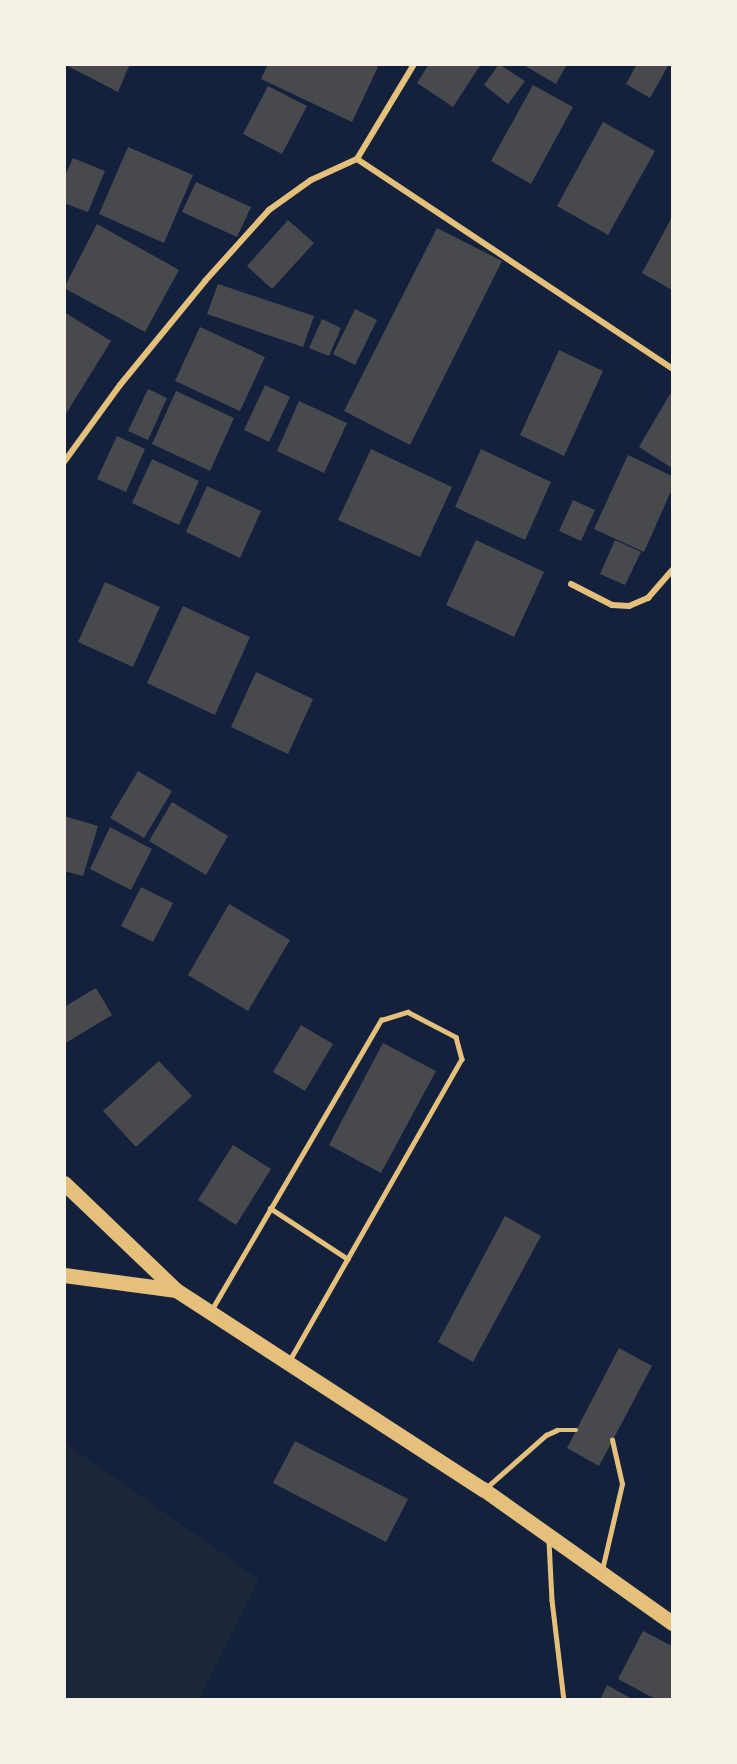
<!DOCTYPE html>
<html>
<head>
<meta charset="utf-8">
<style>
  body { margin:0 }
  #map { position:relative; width:737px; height:1764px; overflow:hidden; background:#14213d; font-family:Poppins,sans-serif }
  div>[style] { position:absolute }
  .green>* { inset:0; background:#1d2539 }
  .building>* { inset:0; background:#48494c }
  .service>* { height:4.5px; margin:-2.25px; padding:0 2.25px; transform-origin:2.25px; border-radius:2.25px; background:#e5c07b }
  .minor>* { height:6px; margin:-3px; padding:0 3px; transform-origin:3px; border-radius:3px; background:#e5c07b }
  .primary>* { height:15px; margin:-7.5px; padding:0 7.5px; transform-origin:7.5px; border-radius:7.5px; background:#e5c07b }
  span { translate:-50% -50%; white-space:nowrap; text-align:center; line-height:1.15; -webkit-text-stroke:4.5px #f6f1e7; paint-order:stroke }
  .frame { position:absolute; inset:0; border:66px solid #f6f1e7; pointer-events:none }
</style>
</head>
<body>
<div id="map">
  <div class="green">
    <div style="clip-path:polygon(64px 1442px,259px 1579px,199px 1699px,65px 1699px)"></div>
  </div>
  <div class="building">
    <div style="clip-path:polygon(64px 64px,130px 64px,118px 92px)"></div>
    <div style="clip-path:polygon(268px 64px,372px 64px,378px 67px,352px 122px,261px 79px)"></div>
    <div style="clip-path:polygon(429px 64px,481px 64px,453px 107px,417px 83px)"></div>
    <div style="clip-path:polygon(499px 64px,525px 81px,508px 104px,484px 85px)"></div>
    <div style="clip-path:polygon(522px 64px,567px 64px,556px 84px)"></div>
    <div style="clip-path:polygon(637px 64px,669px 64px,650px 98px,626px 84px)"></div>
    <div style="clip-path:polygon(533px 85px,573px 107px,531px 184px,491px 161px)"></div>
    <div style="clip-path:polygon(268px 86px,307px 106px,282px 154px,243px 134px)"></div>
    <div style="clip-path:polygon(603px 122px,655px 151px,608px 235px,557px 206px)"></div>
    <div style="clip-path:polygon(128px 147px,193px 175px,164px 243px,99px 214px)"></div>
    <div style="clip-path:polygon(73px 158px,105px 171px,88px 212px,64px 203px,64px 178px)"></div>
    <div style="clip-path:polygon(196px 182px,251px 207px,237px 237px,182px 212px)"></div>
    <div style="clip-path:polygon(672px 217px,672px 290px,642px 273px)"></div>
    <div style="clip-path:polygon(288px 220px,314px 243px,272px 289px,247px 266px)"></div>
    <div style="clip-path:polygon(97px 224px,179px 270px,145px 332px,64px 288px)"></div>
    <div style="clip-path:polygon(437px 228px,502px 261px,410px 445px,344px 411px)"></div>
    <div style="clip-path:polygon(218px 284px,314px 316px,303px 347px,207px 314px)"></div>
    <div style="clip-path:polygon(355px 309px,377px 320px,355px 365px,333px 354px)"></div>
    <div style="clip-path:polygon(64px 312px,111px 341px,64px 417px)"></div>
    <div style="clip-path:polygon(322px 319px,341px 328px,329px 356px,309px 348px)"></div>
    <div style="clip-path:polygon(200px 327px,265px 357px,240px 411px,175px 381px)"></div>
    <div style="clip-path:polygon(559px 350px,603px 371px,564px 456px,520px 435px)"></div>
    <div style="clip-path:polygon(265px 385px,290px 397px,269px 442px,244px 430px)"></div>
    <div style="clip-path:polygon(148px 389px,167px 398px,148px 440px,128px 431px)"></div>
    <div style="clip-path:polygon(176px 391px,234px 418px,210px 471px,152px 444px)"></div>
    <div style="clip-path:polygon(670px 394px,672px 395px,672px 468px,639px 447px)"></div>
    <div style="clip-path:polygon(299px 401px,347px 423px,324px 473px,277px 451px)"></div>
    <div style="clip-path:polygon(117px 436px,145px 449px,126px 492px,97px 479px)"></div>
    <div style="clip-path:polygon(371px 449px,452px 487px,420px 557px,338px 520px)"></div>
    <div style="clip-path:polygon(481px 449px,551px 482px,525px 540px,455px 507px)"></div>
    <div style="clip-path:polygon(628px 455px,672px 476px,672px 489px,644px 552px,594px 529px)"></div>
    <div style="clip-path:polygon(152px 459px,199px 481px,179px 525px,132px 503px)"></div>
    <div style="clip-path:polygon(207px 486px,261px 511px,240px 558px,186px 532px)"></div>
    <div style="clip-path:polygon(573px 500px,595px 510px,581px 541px,559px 531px)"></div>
    <div style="clip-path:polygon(476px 540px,544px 572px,514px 637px,446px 605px)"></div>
    <div style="clip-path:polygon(615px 540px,641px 552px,625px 585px,600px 574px)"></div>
    <div style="clip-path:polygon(105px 582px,160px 607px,133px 667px,78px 642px)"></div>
    <div style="clip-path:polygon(183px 606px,250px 637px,215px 715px,147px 683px)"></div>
    <div style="clip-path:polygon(256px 672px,313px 699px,288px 754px,231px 727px)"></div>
    <div style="clip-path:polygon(138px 771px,172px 791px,144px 838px,110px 818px)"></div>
    <div style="clip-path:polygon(172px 802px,228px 836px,206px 875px,149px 841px)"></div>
    <div style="clip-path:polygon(64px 816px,98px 826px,83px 876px,64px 871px)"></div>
    <div style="clip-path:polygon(110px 827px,152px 849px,131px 890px,90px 869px)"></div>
    <div style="clip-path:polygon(141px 887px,173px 903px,153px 942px,121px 926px)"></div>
    <div style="clip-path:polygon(229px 904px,290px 940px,248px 1011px,188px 975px)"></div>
    <div style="clip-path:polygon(96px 988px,112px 1015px,64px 1044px,64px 1007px)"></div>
    <div style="clip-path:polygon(301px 1025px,333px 1044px,305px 1091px,273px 1072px)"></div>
    <div style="clip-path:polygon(383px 1043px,436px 1071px,381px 1173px,329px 1145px)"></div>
    <div style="clip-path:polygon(159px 1061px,192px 1096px,136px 1147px,103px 1111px)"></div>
    <div style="clip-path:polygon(233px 1145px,271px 1169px,236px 1225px,198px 1200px)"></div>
    <div style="clip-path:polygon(505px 1216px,541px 1236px,473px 1362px,438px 1342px)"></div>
    <div style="clip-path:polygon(619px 1348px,652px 1366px,599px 1466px,567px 1448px)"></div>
    <div style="clip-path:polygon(295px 1441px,408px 1499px,386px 1542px,273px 1483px)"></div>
    <div style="clip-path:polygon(643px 1631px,672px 1646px,672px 1700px,657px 1700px,618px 1679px)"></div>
    <div style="clip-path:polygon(607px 1685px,634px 1700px,600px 1700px)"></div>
  </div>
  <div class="service">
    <div style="left:270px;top:1208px;width:93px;rotate:33.2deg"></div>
    <div style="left:212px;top:1309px;width:335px;rotate:-59.7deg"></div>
    <div style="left:381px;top:1020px;width:28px;rotate:-17deg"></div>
    <div style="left:408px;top:1012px;width:54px;rotate:27.5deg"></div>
    <div style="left:456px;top:1037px;width:23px;rotate:75deg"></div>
    <div style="left:462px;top:1059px;width:348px;rotate:119.7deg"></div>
    <div style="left:486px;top:1488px;width:80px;rotate:-41.5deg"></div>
    <div style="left:546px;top:1435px;width:12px;rotate:-24deg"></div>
    <div style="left:557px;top:1430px;width:19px"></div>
    <div style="left:549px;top:1541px;width:59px;rotate:87.1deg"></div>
    <div style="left:552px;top:1600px;width:101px;rotate:83.2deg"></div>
    <div style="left:602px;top:1570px;width:88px;rotate:-76.9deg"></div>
    <div style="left:622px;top:1484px;width:45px;rotate:-102.8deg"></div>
  </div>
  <div class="minor">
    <div style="left:357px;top:159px;width:378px;rotate:33.6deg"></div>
    <div style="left:64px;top:462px;width:95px;rotate:-54deg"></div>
    <div style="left:120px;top:385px;width:134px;rotate:-50.7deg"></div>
    <div style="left:205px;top:281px;width:96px;rotate:-48deg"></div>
    <div style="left:269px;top:210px;width:52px;rotate:-35.5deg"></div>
    <div style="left:311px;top:180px;width:51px;rotate:-24.5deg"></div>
    <div style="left:357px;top:159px;width:111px;rotate:-59deg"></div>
    <div style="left:571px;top:584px;width:46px;rotate:27.1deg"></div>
    <div style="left:612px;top:605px;width:17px;rotate:3deg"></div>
    <div style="left:629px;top:606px;width:21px;rotate:-23deg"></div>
    <div style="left:648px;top:598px;width:37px;rotate:-49deg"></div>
  </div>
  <div class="primary">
    <div style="left:64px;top:1183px;width:155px;rotate:43.7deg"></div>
    <div style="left:176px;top:1290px;width:366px;rotate:33deg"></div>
    <div style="left:483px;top:1489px;width:232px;rotate:35.3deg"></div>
    <div style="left:64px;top:1275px;width:113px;rotate:7.6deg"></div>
  </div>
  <div class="frame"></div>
</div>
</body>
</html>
